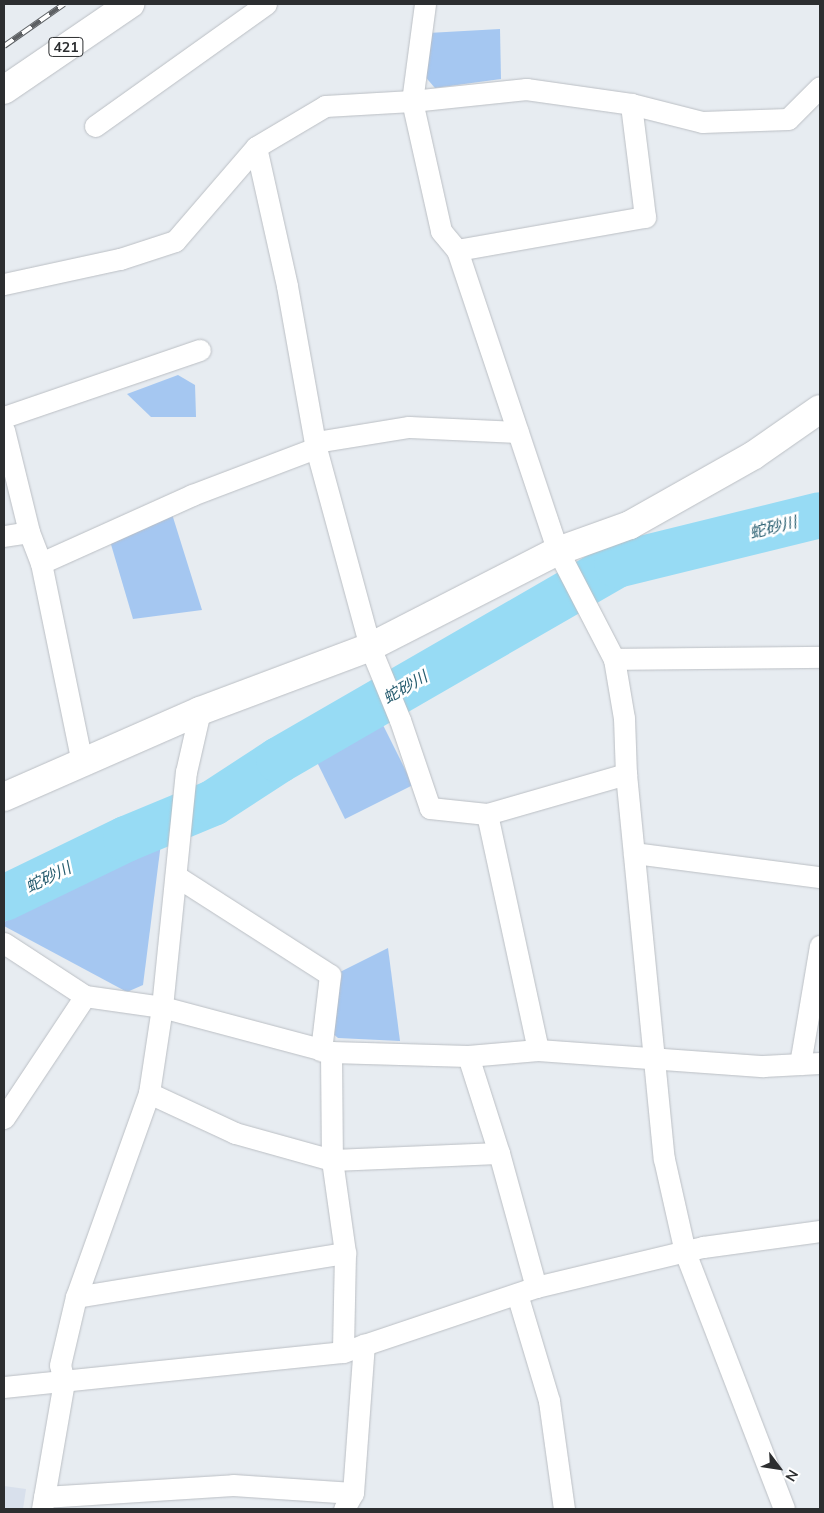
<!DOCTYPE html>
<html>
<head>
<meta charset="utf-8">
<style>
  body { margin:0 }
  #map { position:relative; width:824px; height:1513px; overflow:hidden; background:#e7ecf1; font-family:Mulish,"Noto Sans JP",sans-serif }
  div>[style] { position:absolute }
  .built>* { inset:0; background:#d8e0ec }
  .green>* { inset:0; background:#a5c7f1 }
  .river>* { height:46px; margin:-23px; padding:0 23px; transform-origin:23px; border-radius:23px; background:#97dbf4 }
  .roads { filter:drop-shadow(0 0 1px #bbbfc4) drop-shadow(0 0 1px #bbbfc4) }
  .minor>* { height:21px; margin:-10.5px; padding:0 10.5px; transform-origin:10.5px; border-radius:10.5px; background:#fff }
  .tertiary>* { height:28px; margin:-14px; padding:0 14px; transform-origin:14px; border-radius:14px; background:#fff }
  .trunk>* { height:28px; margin:-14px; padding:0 14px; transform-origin:14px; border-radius:14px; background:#fff }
  .rail>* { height:5.5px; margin-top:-2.75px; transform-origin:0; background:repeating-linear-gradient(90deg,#fff 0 11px,#5d6063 0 22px); box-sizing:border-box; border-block:1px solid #5d6063 }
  span { translate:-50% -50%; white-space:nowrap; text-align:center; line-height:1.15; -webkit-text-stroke:5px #fff; paint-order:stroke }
  .shield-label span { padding:1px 4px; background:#fff; border:1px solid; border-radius:4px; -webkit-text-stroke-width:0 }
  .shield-label { font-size:14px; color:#2c2e30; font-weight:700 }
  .water-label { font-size:16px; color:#275d6f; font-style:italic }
  .frame { position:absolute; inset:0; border:5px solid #2c2e30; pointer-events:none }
  .north { position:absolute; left:754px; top:1443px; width:50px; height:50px; -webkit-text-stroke:4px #fff; paint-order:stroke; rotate:121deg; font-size:14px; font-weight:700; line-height:20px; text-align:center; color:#2c2e30 }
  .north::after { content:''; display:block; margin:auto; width:18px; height:22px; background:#2c2e30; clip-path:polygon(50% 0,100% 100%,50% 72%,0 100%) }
</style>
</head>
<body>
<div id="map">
  <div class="built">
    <div style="clip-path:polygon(4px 1486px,26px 1489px,23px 1509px,4px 1509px)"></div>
  </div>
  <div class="green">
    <div style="clip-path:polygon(500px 29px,501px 79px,435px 88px,422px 73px,428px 33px)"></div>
    <div style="clip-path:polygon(178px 375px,195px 385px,196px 417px,151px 417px,127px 394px)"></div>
    <div style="clip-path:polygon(172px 514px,202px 610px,133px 619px,110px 541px)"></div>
    <div style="clip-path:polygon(382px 723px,413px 785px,345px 819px,314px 756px)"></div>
    <div style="clip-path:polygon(161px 843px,143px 985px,127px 992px,4px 926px,4px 922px)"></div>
    <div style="clip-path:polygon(388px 948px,400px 1041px,338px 1038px,331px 1032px,338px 973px)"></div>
  </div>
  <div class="river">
    <div style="left:4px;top:898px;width:136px;rotate:-25.8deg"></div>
    <div style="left:126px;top:839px;width:94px;rotate:-22.5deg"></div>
    <div style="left:213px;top:803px;width:79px;rotate:-33.1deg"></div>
    <div style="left:279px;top:760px;width:390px;rotate:-30deg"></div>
    <div style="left:617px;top:565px;width:209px;rotate:-13.8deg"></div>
  </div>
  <div class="roads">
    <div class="minor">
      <div style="left:425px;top:4px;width:98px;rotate:97.6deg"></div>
      <div style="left:412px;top:101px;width:133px;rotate:77.4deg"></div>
      <div style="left:441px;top:231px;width:25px;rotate:50deg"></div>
      <div style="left:457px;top:250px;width:317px;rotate:71.5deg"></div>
      <div style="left:558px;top:551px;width:122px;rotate:62.6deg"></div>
      <div style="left:614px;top:659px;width:60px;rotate:80.4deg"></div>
      <div style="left:624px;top:718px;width:56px;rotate:88deg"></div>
      <div style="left:626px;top:774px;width:387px;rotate:84.4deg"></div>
      <div style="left:664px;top:1159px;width:95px;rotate:77.3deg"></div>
      <div style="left:685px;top:1252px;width:275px;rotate:68.9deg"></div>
      <div style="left:95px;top:126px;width:210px;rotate:-35.5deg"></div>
      <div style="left:256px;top:147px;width:142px;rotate:77.4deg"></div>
      <div style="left:287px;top:286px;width:165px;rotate:79.9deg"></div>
      <div style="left:316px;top:448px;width:206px;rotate:74.8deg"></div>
      <div style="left:370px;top:647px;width:79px;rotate:67.7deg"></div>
      <div style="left:400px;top:720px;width:93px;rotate:71.2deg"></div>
      <div style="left:430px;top:808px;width:57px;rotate:6deg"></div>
      <div style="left:487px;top:814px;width:145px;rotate:-16.1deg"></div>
      <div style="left:457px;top:250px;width:191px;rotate:-10deg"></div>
      <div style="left:645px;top:217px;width:114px;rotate:-97.1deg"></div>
      <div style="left:4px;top:284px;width:119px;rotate:-12.2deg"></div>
      <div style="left:120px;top:259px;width:58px;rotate:-18.1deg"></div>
      <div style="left:175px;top:241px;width:124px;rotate:-49.2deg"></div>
      <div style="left:256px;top:147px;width:80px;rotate:-30.7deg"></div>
      <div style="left:325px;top:106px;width:87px;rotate:-3.3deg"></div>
      <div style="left:412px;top:101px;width:115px;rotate:-6deg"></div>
      <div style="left:526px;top:89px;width:106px;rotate:8.1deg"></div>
      <div style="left:631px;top:104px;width:73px;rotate:14.2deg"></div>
      <div style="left:702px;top:122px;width:86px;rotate:-2deg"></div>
      <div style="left:788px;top:119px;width:45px;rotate:-45deg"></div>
      <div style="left:4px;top:417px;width:207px;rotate:-18.9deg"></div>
      <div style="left:4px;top:430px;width:105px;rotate:76.2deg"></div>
      <div style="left:29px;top:532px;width:33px;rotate:69deg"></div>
      <div style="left:41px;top:563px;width:204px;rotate:78.4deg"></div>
      <div style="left:316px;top:442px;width:94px;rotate:-9.2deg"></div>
      <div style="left:409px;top:427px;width:109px;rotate:2.6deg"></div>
      <div style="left:4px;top:536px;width:25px;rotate:-9deg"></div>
      <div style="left:41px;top:563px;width:166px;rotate:-24.2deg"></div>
      <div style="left:192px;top:495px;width:133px;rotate:-20.8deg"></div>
      <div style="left:614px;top:659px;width:206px;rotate:-0.6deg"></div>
      <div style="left:487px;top:814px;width:241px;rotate:77.8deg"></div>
      <div style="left:634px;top:853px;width:188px;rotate:7.4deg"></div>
      <div style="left:176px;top:876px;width:183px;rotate:32.7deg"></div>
      <div style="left:330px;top:975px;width:76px;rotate:96.8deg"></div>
      <div style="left:4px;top:943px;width:97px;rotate:33.2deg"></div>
      <div style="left:85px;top:996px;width:78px;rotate:8.1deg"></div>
      <div style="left:162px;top:1007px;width:175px;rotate:14.9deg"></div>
      <div style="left:331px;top:1052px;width:137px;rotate:1.7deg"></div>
      <div style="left:468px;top:1056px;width:70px;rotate:-4.9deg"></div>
      <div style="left:538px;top:1050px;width:226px;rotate:4.1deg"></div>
      <div style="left:763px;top:1066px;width:57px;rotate:-3deg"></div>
      <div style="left:331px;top:1052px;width:108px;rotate:89.5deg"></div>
      <div style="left:332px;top:1160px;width:94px;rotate:82deg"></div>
      <div style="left:345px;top:1253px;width:99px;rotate:91.2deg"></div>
      <div style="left:468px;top:1056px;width:102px;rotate:72.3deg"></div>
      <div style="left:499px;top:1153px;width:139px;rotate:74.6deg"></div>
      <div style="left:800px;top:1064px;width:120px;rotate:-80.4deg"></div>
      <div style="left:149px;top:1093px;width:95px;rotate:24.9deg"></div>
      <div style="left:235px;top:1133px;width:101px;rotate:15.6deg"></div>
      <div style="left:332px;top:1160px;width:167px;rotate:-2.4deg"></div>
      <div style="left:4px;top:1118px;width:146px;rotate:-56.4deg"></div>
      <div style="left:517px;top:1294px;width:112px;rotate:73.3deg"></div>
      <div style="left:549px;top:1401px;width:109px;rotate:82.1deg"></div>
      <div style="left:76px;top:1297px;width:273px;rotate:-9.3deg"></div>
      <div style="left:4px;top:1387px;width:341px;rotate:-5.9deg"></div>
      <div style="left:343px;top:1352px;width:204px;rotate:-18.6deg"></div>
      <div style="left:536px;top:1287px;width:172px;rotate:-13.5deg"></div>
      <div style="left:703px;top:1247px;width:118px;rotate:-7.8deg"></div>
      <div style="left:44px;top:1497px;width:189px;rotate:-3.6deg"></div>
      <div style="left:233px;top:1485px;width:120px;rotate:3.8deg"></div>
      <div style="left:42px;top:1509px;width:129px;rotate:-80.2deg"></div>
      <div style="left:64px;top:1382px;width:17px;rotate:-103deg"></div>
      <div style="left:60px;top:1365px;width:70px;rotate:-76.8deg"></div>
      <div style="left:76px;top:1297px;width:217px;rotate:-70.3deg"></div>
      <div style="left:149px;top:1093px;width:87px;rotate:-81.4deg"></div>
      <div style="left:162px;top:1007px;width:236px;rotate:-84.2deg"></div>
      <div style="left:186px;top:772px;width:63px;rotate:-77.1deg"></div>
      <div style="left:344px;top:1509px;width:18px;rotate:-61deg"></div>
      <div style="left:353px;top:1493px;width:149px;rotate:-85.8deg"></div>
    </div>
    <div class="tertiary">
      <div style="left:4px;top:797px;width:214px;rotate:-23.7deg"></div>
      <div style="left:200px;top:711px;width:182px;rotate:-20.6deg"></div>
      <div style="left:370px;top:647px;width:211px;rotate:-27.1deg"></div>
      <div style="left:558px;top:551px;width:77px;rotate:-19.9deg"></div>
      <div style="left:630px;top:525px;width:142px;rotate:-29.4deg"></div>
      <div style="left:754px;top:455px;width:80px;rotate:-34.9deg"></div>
    </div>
    <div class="trunk">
      <div style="left:4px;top:90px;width:153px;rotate:-34.3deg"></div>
    </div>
  </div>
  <div class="rail">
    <div style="left:4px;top:46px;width:73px;rotate:-35deg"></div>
  </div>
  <div class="shield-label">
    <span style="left:66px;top:47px">421</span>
  </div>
  <div class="water-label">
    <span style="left:773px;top:527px;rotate:-14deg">蛇砂川</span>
    <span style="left:405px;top:687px;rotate:-30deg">蛇砂川</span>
    <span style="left:48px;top:877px;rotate:-26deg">蛇砂川</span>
  </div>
  <div class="frame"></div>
  <div class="north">N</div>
</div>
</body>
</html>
